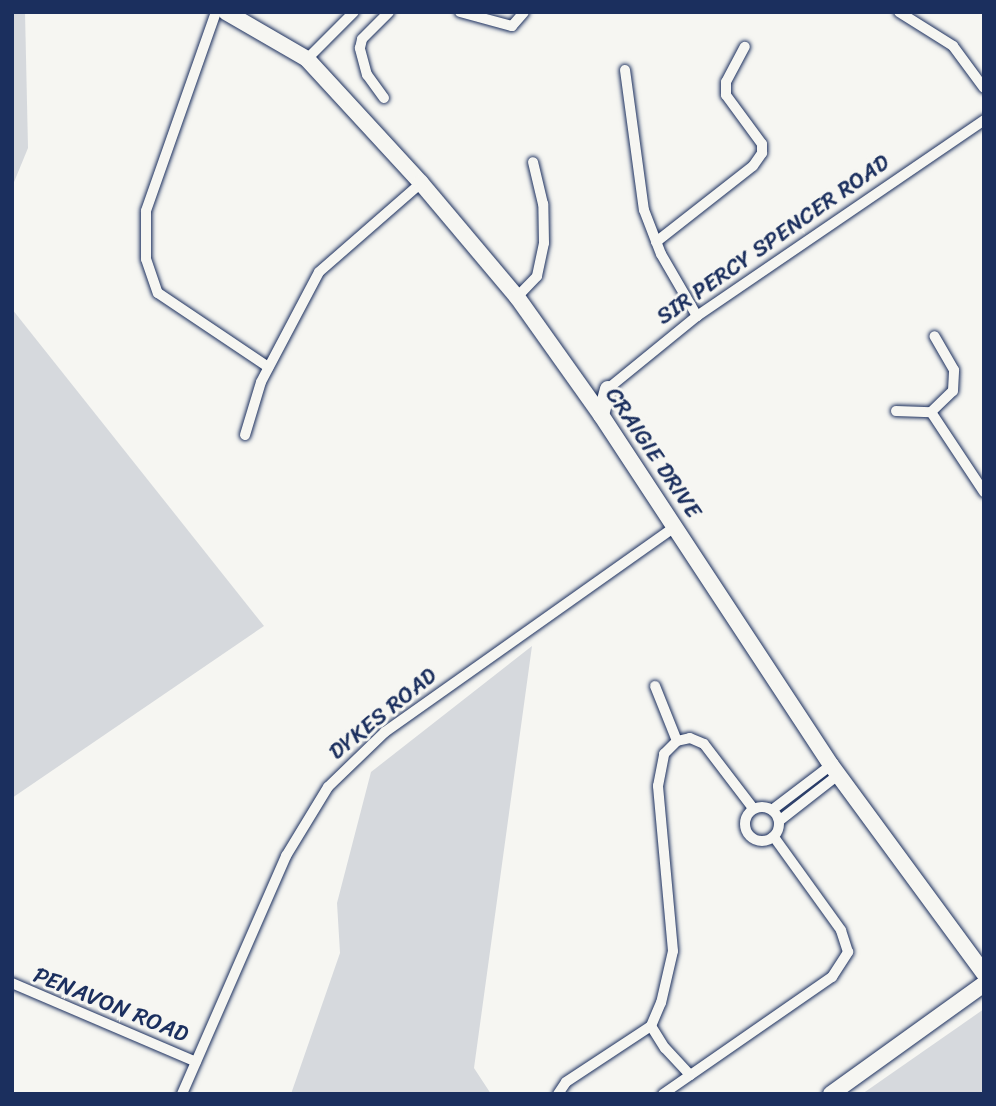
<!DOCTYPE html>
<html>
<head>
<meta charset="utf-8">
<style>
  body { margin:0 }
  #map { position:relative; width:996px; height:1106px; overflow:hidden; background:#f6f6f2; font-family:Sriracha,sans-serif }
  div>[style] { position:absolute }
  .green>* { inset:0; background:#d6d9dd }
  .roads { filter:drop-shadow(0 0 2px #1b2f5e) drop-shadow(0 0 2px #1b2f5e) }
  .street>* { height:10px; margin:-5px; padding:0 5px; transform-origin:5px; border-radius:5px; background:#f6f6f2 }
  .street>.ring { margin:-5px; padding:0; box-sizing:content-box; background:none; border:10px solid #f6f6f2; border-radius:50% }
  .secondary>* { height:16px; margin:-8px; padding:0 8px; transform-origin:8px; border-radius:8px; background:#f6f6f2 }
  span { translate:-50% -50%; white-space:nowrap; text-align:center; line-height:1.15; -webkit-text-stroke:6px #f6f6f2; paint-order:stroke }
  .street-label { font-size:23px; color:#1b2f5e }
  .frame { position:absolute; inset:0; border:14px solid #1b2f5e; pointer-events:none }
</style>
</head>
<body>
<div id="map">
  <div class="green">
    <div style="clip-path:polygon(12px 12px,25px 12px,28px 148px,12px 187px)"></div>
    <div style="clip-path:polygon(12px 309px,264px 626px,12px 798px)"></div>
    <div style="clip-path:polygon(532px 646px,474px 1068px,491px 1094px,291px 1094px,340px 953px,337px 903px,371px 772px)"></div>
    <div style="clip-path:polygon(984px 1009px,984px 1094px,862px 1094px)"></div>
  </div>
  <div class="roads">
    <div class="street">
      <div style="left:216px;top:12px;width:211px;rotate:109.4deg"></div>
      <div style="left:146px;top:211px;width:48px;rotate:90deg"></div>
      <div style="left:146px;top:259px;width:36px;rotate:71deg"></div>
      <div style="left:158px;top:293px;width:133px;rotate:33.9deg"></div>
      <div style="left:460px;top:12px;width:54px;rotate:15.1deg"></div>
      <div style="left:512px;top:26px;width:18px;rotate:-49deg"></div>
      <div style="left:899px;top:12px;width:64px;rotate:32.2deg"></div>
      <div style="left:953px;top:46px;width:52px;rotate:53.6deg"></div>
      <div style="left:307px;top:59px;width:66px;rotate:-45deg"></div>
      <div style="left:625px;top:70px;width:141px;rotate:82.3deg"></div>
      <div style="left:644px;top:210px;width:47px;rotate:68.9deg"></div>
      <div style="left:661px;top:254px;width:72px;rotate:59.9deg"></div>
      <div style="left:384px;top:98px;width:29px;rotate:-126deg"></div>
      <div style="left:367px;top:75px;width:28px;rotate:-105deg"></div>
      <div style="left:360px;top:48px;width:9px;rotate:-77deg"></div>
      <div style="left:362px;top:39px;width:38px;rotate:-45deg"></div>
      <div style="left:656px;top:242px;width:123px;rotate:-38.1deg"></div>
      <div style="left:753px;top:166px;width:16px;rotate:-55deg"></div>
      <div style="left:762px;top:153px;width:9px;rotate:-90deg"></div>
      <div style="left:762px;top:144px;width:61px;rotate:-126.3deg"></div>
      <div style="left:726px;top:95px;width:13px;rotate:-90deg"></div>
      <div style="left:726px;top:82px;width:40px;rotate:-62deg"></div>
      <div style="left:517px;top:297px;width:29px;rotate:-46deg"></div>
      <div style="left:537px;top:276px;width:34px;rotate:-78deg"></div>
      <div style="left:544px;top:243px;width:39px;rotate:-91deg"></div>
      <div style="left:543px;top:204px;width:43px;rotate:-103.4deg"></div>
      <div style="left:605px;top:391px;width:119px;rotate:-39.2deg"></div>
      <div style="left:697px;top:316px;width:348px;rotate:-34.3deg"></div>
      <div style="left:896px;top:411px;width:35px;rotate:2deg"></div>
      <div style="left:931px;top:412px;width:30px;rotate:-44deg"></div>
      <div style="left:953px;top:391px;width:21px;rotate:-87deg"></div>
      <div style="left:954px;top:370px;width:39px;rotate:-120deg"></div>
      <div style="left:931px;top:412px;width:96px;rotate:56.5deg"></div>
      <div style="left:245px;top:435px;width:55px;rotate:-73.2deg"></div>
      <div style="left:261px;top:382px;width:124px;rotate:-62.2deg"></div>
      <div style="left:319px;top:272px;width:135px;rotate:-41.1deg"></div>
      <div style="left:655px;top:686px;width:59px;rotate:68.2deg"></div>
      <div class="ring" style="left:745px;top:807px;width:24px;height:24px"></div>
      <div style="left:772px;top:810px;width:74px;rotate:-37.3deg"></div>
      <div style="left:779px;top:821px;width:75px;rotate:-37.9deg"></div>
      <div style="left:12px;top:983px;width:200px;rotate:23.2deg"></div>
      <div style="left:651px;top:1026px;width:26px;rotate:58deg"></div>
      <div style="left:665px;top:1048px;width:37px;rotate:47deg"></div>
      <div style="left:182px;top:1094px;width:260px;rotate:-66.4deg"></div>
      <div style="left:286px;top:856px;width:81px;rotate:-58.7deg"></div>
      <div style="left:328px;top:787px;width:79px;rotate:-44deg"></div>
      <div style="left:385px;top:732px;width:354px;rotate:-35.3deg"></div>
      <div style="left:558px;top:1094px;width:14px;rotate:-56deg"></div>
      <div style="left:566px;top:1082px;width:102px;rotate:-33.4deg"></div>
      <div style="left:651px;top:1026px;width:25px;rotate:-67deg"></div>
      <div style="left:661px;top:1003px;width:53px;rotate:-77deg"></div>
      <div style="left:673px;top:951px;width:166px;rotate:-95.2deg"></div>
      <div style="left:658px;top:786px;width:33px;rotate:-79deg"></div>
      <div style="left:664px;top:754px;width:18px;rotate:-45deg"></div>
      <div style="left:677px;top:741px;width:13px;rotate:-13deg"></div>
      <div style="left:690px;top:738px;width:15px;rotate:23deg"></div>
      <div style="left:704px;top:744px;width:81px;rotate:52.6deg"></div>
      <div style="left:663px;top:1094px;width:206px;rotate:-34.7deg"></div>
      <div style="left:832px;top:977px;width:30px;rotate:-57deg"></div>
      <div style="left:848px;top:952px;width:23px;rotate:-108deg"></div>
      <div style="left:841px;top:930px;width:115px;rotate:-125.8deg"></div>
    </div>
    <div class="secondary">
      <div style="left:226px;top:12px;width:94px;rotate:30.1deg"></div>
      <div style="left:307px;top:59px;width:168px;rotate:47.4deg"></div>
      <div style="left:421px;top:183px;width:149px;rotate:49.9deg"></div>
      <div style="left:517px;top:297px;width:145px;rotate:54.6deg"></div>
      <div style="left:601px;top:415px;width:419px;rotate:56.7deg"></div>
      <div style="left:831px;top:765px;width:258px;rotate:53.7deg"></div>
      <div style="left:601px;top:415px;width:27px;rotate:-75deg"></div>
      <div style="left:831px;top:1094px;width:188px;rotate:-35.7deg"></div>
    </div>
  </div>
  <div class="street-label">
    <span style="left:773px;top:240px;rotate:-35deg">SIR PERCY SPENCER ROAD</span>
    <span style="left:653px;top:453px;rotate:56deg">CRAIGIE DRIVE</span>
    <span style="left:383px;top:714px;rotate:-39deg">DYKES ROAD</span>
    <span style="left:111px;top:1005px;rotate:22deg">PENAVON ROAD</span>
  </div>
  <div class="frame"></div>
</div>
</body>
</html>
